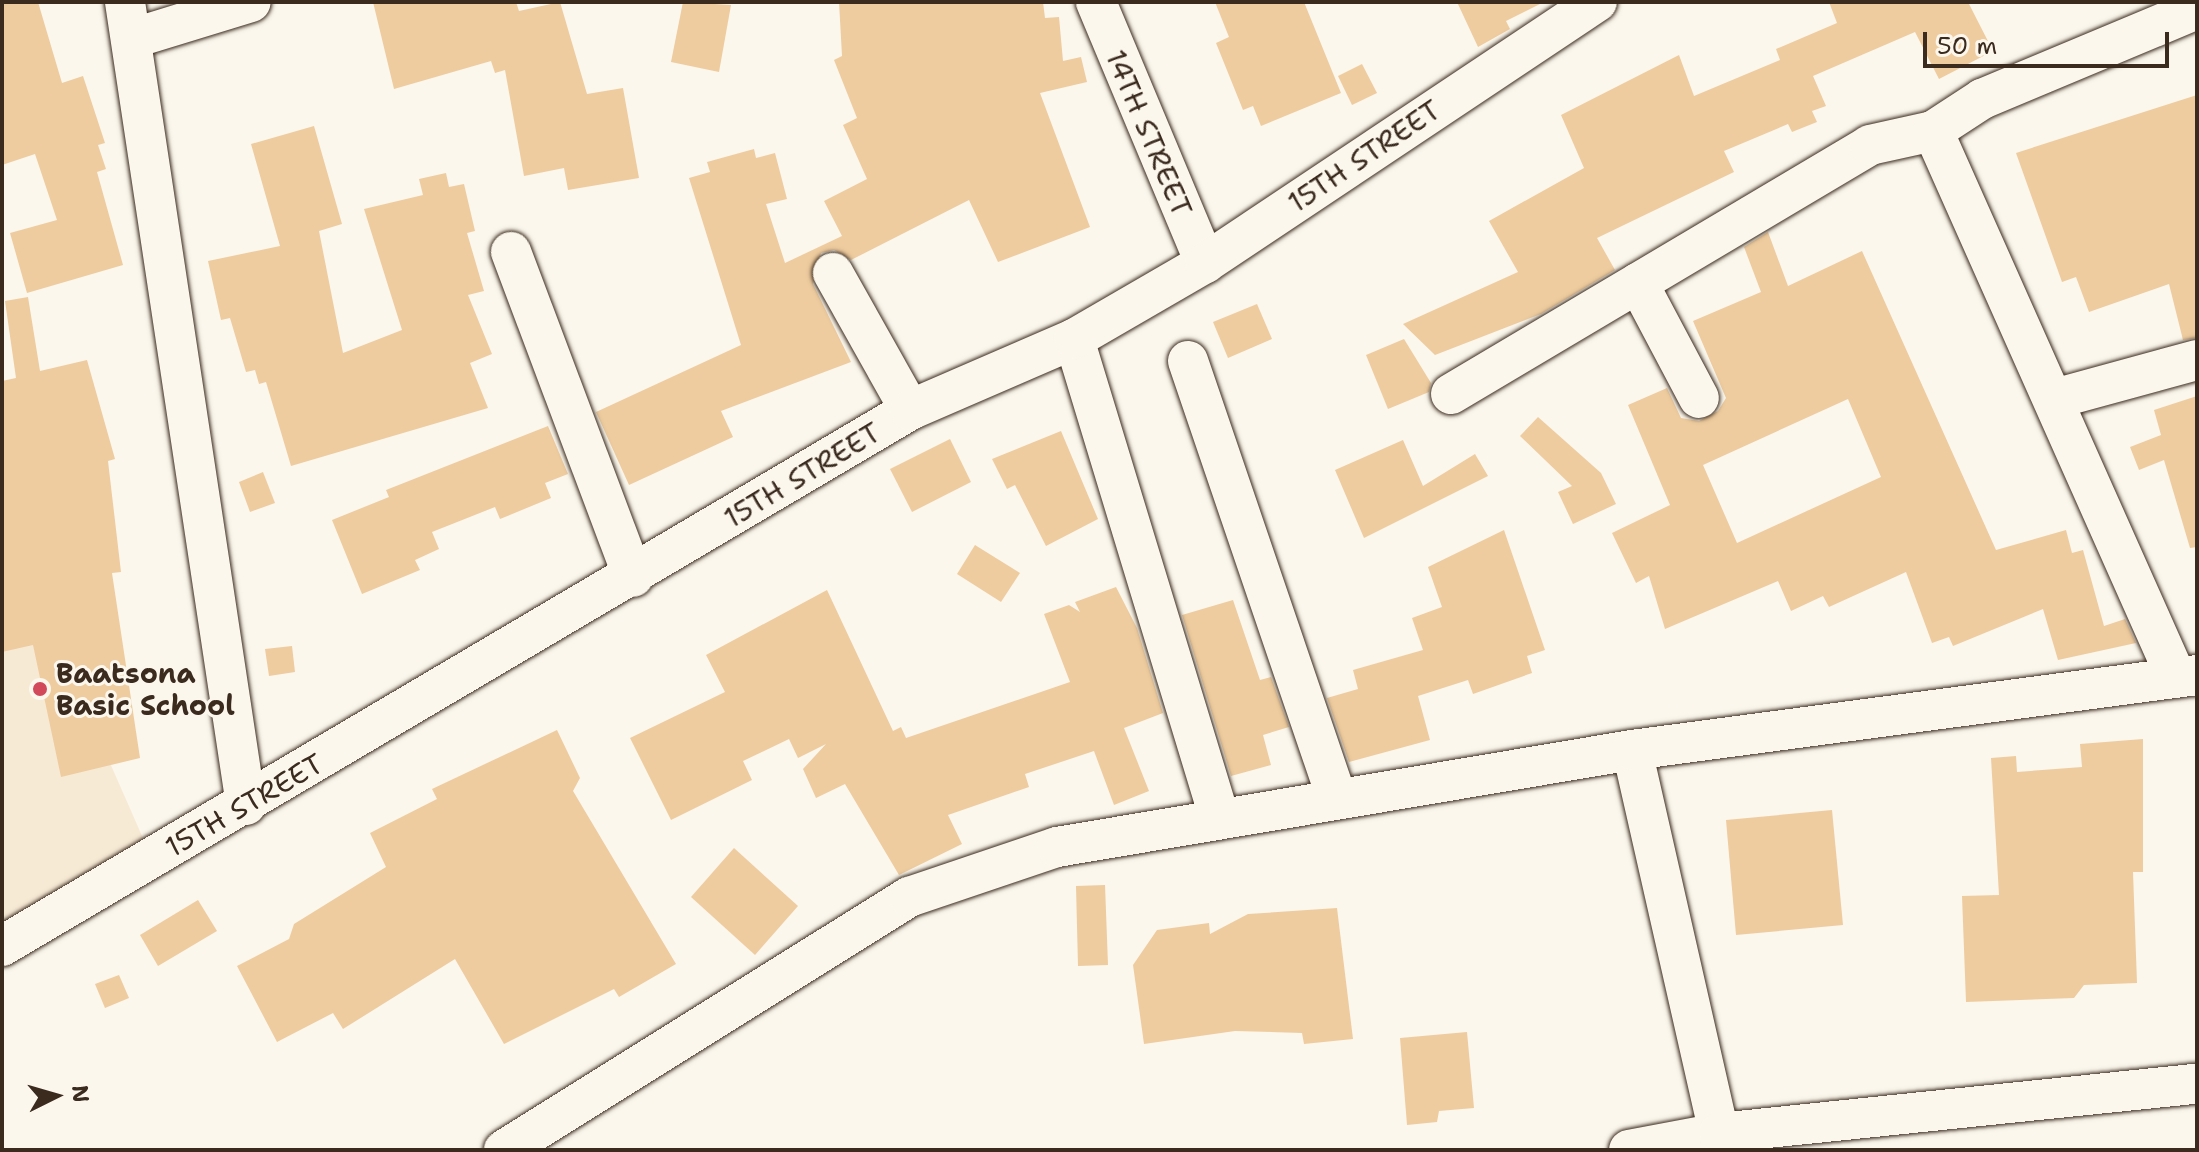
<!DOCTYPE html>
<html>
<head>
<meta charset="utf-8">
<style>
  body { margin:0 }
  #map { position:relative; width:2199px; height:1152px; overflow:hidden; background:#fbf7ec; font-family:"Shantell Sans",sans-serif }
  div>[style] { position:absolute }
  .built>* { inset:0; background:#f7ead5 }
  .building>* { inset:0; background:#eecc9f }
  .roads { filter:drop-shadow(0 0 2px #3b2a1e) drop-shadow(0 0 2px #3b2a1e) }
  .minor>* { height:40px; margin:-20px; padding:0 20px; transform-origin:20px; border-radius:20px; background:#fbf7ec }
  .dots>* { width:22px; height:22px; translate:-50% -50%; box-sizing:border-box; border:4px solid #fbf7ec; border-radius:50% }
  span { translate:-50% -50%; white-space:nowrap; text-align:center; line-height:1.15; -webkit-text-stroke:6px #fbf7ec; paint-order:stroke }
  .street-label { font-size:28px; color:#3b2a1e }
  .poi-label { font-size:28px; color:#3b2a1e; font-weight:700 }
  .left { translate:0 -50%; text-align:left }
  .frame { position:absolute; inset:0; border:4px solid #3b2a1e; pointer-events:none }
  .north { position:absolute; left:16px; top:1056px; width:80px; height:80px; -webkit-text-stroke:6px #fbf7ec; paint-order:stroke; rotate:85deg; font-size:22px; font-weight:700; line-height:32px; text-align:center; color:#3b2a1e }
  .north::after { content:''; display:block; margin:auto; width:28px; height:36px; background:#3b2a1e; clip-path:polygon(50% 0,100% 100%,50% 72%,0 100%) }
  .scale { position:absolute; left:1923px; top:32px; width:246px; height:36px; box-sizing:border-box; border:4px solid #3b2a1e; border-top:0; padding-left:10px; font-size:24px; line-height:28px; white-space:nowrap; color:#3b2a1e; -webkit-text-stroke:6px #fbf7ec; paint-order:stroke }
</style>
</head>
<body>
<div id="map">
  <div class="built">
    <div style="clip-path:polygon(2px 517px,153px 861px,2px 941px)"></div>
  </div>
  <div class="building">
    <div style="clip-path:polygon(2px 2px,38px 2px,62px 83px,83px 76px,105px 143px,98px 145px,106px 169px,97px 172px,123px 265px,27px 293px,10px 233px,57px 220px,35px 154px,2px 165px)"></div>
    <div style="clip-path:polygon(373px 2px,516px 2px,519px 11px,560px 2px,587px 94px,623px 88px,639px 178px,568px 190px,564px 168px,524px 176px,505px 70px,495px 73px,491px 61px,394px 89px)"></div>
    <div style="clip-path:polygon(683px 2px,731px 5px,719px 72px,671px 62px)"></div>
    <div style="clip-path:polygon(839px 2px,1043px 2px,1045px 18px,1059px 17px,1063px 61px,1081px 57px,1087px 82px,1040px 93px,1090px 227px,998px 262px,969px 200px,851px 260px,834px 250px,821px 253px,813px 284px,851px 362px,721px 411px,733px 437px,629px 485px,596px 412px,741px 345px,689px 178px,710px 172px,707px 162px,754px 149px,756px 158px,775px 153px,787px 199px,766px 204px,785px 263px,842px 236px,824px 201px,867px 179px,843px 125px,857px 118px,834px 60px,842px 56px)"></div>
    <div style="clip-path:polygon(1215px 2px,1304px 2px,1341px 93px,1261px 126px,1253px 106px,1243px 110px,1216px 43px,1229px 37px)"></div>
    <div style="clip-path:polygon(1457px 2px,1544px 2px,1506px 21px,1510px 29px,1478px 47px)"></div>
    <div style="clip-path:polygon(1829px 2px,1968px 2px,1993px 51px,1939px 79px,1915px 32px,1813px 76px,1826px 106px,1812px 111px,1817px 122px,1792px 132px,1788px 124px,1724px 151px,1734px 172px,1597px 238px,1615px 270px,1541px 314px,1435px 355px,1403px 324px,1518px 272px,1489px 221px,1584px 168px,1561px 115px,1679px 55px,1694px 96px,1780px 60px,1776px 49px,1837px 23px)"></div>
    <div style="clip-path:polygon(1362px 64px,1377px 93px,1352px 105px,1338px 76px)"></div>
    <div style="clip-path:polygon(2197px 95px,2197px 338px,2183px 340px,2169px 284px,2089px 312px,2076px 277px,2062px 282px,2016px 153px)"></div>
    <div style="clip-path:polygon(314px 126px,342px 224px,319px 231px,343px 353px,402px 330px,364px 209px,423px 195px,419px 179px,446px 173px,449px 187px,464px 184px,475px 231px,467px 233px,484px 291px,468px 295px,492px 354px,470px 363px,488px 408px,291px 466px,266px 382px,259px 384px,255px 370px,246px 372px,230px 318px,221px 320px,208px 261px,280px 246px,251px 144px)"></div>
    <div style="clip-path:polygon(evenodd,1768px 232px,1788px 286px,1862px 251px,1996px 550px,2066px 530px,2072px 553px,2083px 550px,2104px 626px,2125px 619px,2136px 643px,2058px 660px,2043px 609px,1953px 646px,1949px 637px,1932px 643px,1906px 572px,1829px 607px,1823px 596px,1791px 611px,1778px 581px,1665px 629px,1649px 576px,1636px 583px,1612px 533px,1670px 505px,1628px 405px,1667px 388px,1681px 418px,1699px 421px,1718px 411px,1726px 398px,1693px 321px,1761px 292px,1744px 247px,1768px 232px,1848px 399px,1881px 477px,1737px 543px,1703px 465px,1848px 399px)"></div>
    <div style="clip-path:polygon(28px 297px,40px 371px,87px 360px,115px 459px,108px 461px,121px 572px,112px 573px,140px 758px,61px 777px,33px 645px,2px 652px,2px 381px,16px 378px,5px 301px)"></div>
    <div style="clip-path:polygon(1257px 304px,1272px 339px,1228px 358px,1213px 322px)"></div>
    <div style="clip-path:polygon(1404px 339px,1431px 383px,1429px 392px,1388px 409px,1366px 355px)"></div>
    <div style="clip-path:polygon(2197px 396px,2197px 547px,2190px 548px,2164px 460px,2139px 470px,2130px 447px,2161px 435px,2154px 410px)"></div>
    <div style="clip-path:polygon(1538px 417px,1601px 473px,1616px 504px,1573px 524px,1558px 492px,1572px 486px,1520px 436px)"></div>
    <div style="clip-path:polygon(548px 426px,568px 474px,545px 483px,551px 498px,500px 519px,495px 507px,432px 532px,439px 549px,415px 560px,420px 570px,362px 594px,332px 520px,389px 497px,386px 490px)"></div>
    <div style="clip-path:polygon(1061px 431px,1098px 519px,1046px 546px,1015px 485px,1007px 489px,992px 459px)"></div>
    <div style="clip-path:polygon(950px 439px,971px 482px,912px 512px,890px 469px)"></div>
    <div style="clip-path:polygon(1403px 440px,1423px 486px,1475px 454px,1488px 476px,1364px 538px,1335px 470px)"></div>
    <div style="clip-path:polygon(263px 472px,275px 503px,250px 512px,239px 482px)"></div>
    <div style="clip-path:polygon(1504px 530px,1545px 650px,1527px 656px,1532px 673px,1473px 694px,1468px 680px,1418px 696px,1430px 740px,1349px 762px,1327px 698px,1358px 689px,1353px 670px,1423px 650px,1412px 618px,1442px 607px,1428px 567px)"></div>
    <div style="clip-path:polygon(975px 545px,1020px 573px,1001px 602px,957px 574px)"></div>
    <div style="clip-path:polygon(1116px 587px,1137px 628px,1163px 713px,1124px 728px,1149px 791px,1114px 805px,1094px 751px,1025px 774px,1029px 787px,948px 815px,962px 844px,899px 875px,845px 784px,816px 798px,803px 769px,826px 744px,798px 758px,789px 739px,743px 761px,752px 780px,671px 820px,630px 738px,725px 692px,706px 655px,827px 590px,893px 731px,901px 727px,906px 738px,1070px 682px,1044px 614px,1069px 605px,1080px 612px,1075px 602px)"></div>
    <div style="clip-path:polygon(1233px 600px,1260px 680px,1271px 677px,1289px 727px,1263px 735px,1271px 765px,1231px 776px,1182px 615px)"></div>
    <div style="clip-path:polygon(292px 646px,295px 672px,269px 676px,265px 649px)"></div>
    <div style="clip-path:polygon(557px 730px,580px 778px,573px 791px,676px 964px,619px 997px,614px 989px,504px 1044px,455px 959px,343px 1029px,333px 1013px,277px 1042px,237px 966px,289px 939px,294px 924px,386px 867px,370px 833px,437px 799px,432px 789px)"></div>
    <div style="clip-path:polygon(2143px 739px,2143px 872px,2133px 872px,2137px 983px,2084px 985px,2074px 998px,1966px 1002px,1962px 896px,1999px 895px,1991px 758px,2016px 756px,2017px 772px,2082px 767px,2080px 744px)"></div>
    <div style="clip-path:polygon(1832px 810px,1843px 925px,1736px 935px,1726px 820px)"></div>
    <div style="clip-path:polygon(734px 848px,798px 906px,755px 955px,691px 897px)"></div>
    <div style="clip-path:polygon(1105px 885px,1108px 965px,1078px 966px,1076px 886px)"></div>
    <div style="clip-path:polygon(198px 900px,217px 931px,158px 966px,140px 935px)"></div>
    <div style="clip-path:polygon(1337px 908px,1353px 1039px,1304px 1044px,1302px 1033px,1235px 1031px,1144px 1044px,1133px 965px,1157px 930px,1209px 923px,1210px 934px,1248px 914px)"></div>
    <div style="clip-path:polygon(119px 975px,129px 998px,105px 1008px,95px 984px)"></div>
    <div style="clip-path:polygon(1467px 1032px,1474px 1108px,1439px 1111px,1437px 1122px,1407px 1125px,1400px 1038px)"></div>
  </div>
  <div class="roads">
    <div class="minor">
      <div style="left:125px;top:2px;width:812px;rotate:81.43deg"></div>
      <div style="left:1096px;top:2px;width:283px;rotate:67.3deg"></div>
      <div style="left:134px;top:38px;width:122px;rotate:-17.1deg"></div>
      <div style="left:511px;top:252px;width:347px;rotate:69.4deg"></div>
      <div style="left:833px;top:273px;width:157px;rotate:60.7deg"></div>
      <div style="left:1638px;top:283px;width:130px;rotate:62.1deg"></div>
      <div style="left:1074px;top:339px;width:496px;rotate:73.1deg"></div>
      <div style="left:1188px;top:361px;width:462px;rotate:71.2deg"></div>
      <div style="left:1451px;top:394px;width:487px;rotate:-30.7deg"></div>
      <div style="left:1870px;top:145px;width:65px;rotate:-12.5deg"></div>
      <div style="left:2054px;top:399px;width:148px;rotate:-15.3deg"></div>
      <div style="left:2176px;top:677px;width:598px;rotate:-113.99deg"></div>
      <div style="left:1933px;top:131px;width:59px;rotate:-33.1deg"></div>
      <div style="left:1982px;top:99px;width:233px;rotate:-22.7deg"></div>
      <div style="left:1632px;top:750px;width:393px;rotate:77.2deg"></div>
      <div style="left:2px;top:946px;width:1054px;rotate:-30.55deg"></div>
      <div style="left:910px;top:410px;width:179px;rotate:-23.4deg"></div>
      <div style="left:1074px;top:339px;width:151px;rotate:-30.1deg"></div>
      <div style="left:1205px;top:263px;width:471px;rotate:-33.7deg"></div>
      <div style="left:504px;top:1150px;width:478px;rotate:-32deg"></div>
      <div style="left:909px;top:897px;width:156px;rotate:-18.7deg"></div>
      <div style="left:1057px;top:847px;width:583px;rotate:-9.58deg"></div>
      <div style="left:1632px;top:750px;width:570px;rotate:-7.56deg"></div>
      <div style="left:1629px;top:1150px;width:92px;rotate:-10.7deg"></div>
      <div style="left:1719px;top:1133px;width:481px;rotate:-5.9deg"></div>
    </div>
  </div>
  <div class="dots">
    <div style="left:40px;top:689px;background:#d1495b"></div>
  </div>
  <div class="street-label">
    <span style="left:1149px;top:133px;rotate:67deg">14TH STREET</span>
    <span style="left:1364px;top:156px;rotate:-34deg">15TH STREET</span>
    <span style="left:802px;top:475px;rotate:-31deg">15TH STREET</span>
    <span style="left:244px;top:805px;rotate:-30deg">15TH STREET</span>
  </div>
  <div class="poi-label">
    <span class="left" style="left:56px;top:689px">Baatsona<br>Basic School</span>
  </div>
  <div class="frame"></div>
  <div class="north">N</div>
  <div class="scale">50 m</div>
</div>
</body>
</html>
